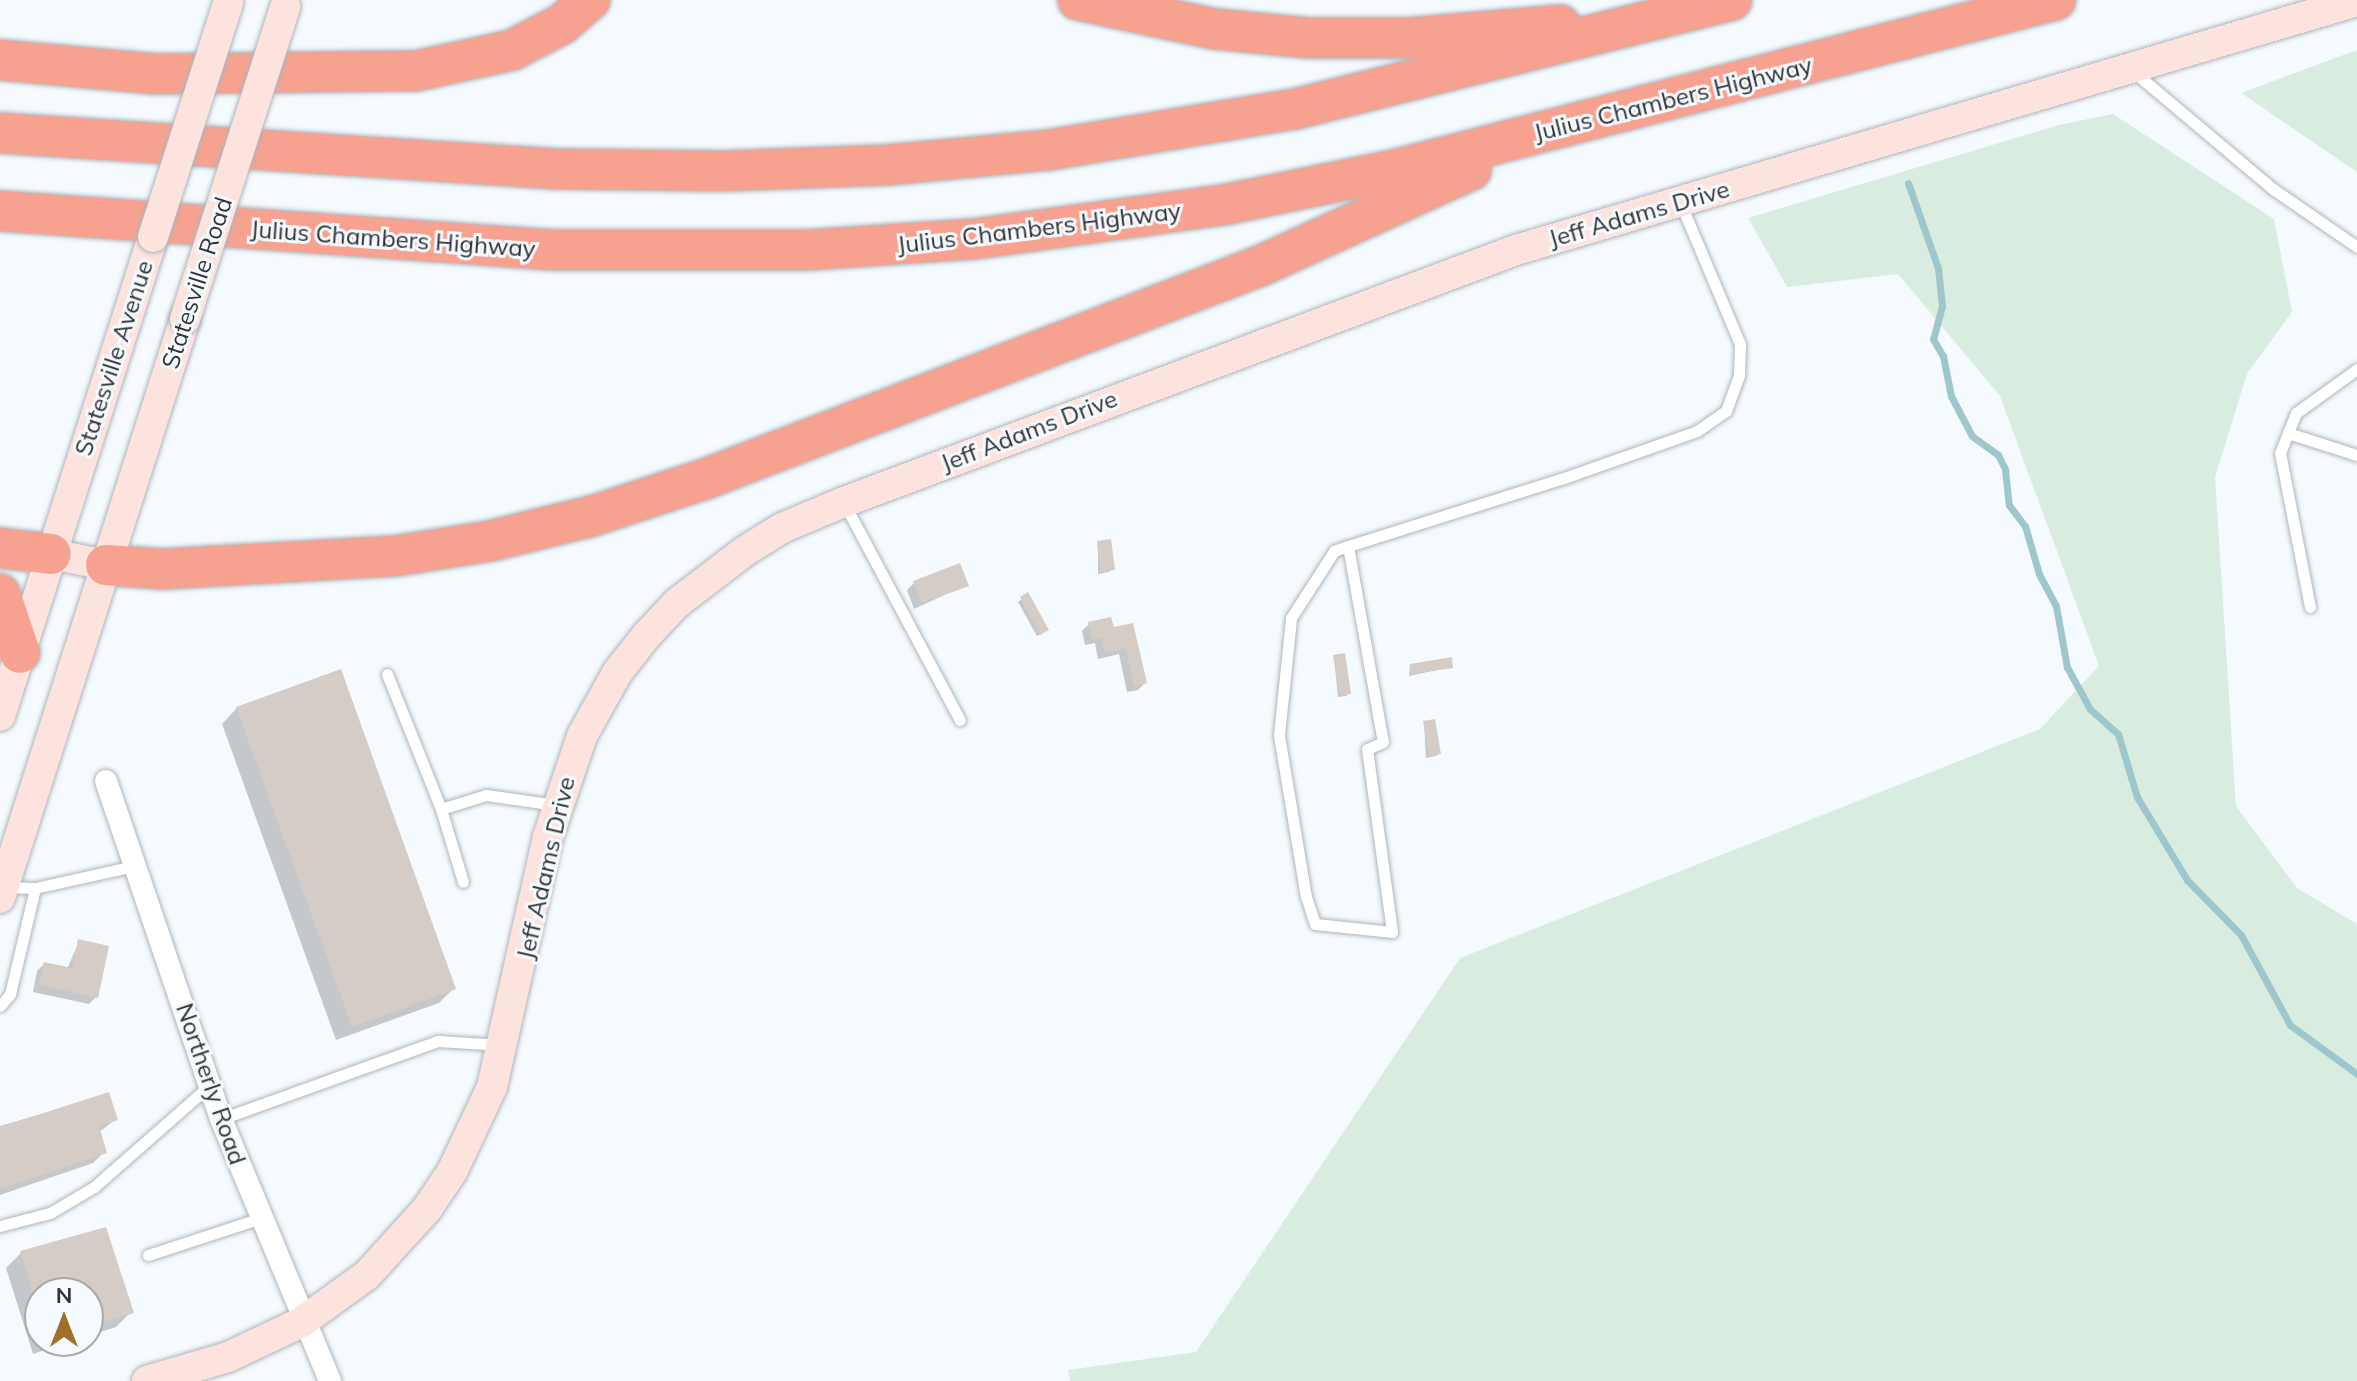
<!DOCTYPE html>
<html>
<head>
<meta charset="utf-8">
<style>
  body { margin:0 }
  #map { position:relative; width:2357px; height:1381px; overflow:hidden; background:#f5fafe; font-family:Mulish,sans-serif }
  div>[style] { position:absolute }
  .green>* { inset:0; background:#d8ede0 }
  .shadow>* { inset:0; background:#0003 }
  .stream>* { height:7px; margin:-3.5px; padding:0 3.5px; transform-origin:3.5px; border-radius:3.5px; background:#9ec7cd }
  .building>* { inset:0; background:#d4ccc5 }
  .roads { filter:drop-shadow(0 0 2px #adb5bc) drop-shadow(0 0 2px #adb5bc) }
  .lane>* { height:11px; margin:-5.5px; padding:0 5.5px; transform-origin:5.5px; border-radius:5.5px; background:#fff }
  .street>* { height:22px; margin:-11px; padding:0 11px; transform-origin:11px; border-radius:11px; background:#fff }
  .secondary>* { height:30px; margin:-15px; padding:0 15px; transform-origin:15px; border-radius:15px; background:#fde3de }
  .highway>* { height:40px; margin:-20px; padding:0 20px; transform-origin:20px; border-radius:20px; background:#f7a291 }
  .bridges { filter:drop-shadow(0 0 2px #adb5bc) drop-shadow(0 0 2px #adb5bc) }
  .secondary-bridge>* { height:30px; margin:-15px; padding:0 15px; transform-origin:15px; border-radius:15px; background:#fde3de }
  span { translate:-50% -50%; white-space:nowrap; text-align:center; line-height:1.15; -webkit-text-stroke:6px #f5fafe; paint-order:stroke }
  .street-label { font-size:24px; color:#303336 }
  .north { position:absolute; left:24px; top:1277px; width:80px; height:80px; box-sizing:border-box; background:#f5fafe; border:2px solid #a6aaae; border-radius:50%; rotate:0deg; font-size:22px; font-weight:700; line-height:32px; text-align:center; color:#303336 }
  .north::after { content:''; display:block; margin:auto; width:28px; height:36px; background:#a36e28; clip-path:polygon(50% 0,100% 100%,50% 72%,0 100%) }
</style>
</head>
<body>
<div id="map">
  <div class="green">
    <div style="clip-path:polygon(2357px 50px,2357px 172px,2241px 93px)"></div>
    <div style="clip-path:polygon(2113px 114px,2274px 219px,2292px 312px,2247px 374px,2215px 477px,2236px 806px,2297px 888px,2357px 924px,2357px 1381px,1070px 1381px,1068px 1370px,1196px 1352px,1460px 958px,2040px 729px,2099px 666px,2000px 396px,1898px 274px,1787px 287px,1748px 218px,2059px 125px)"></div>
  </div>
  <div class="shadow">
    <div style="clip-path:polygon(1098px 543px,1112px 569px,1109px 572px,1098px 574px)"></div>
    <div style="clip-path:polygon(914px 583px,966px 585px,914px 609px,907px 590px)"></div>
    <div style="clip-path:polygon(1028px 595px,1044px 632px,1037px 636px,1018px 602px)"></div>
    <div style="clip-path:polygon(1089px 624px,1112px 629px,1132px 625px,1145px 683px,1138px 690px,1127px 692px,1119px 654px,1098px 659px,1095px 643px,1085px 645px,1082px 631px)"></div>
    <div style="clip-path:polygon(1334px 657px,1349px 693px,1346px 696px,1338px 697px)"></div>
    <div style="clip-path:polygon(1410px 666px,1451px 667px,1409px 676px)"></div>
    <div style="clip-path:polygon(237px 708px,454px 988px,439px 1003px,336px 1040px,222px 724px)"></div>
    <div style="clip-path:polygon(1424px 723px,1439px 753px,1436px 756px,1426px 758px)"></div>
    <div style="clip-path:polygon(79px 942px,96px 997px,89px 1004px,33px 992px,37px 971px,44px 964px,67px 969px)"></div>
    <div style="clip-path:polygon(108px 1095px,116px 1119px,98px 1133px,104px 1152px,93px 1163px,0 1195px,0 1126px)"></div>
    <div style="clip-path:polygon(21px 1253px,131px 1312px,116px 1327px,88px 1336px,88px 1293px,40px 1293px,40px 1341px,72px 1341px,33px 1354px,6px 1268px)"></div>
  </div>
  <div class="stream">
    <div style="left:1908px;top:183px;width:90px;rotate:70.6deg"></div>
    <div style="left:1938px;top:268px;width:38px;rotate:84deg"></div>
    <div style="left:1942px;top:306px;width:34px;rotate:105deg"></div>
    <div style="left:1933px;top:339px;width:20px;rotate:60deg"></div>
    <div style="left:1943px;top:356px;width:41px;rotate:78.7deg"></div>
    <div style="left:1951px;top:396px;width:45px;rotate:62.3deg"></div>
    <div style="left:1972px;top:436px;width:32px;rotate:36deg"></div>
    <div style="left:1998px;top:455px;width:16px;rotate:63deg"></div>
    <div style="left:2005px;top:469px;width:36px;rotate:84deg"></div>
    <div style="left:2009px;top:505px;width:26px;rotate:53deg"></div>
    <div style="left:2025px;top:526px;width:50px;rotate:73.7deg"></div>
    <div style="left:2039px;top:574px;width:36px;rotate:62deg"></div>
    <div style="left:2056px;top:606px;width:62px;rotate:79.8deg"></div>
    <div style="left:2067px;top:667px;width:48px;rotate:61.3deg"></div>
    <div style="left:2090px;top:709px;width:38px;rotate:42deg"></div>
    <div style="left:2118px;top:734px;width:66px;rotate:73.2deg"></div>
    <div style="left:2137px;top:797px;width:97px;rotate:58.9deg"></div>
    <div style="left:2187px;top:880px;width:77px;rotate:45.5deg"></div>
    <div style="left:2241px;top:935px;width:102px;rotate:61.4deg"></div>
    <div style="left:2290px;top:1025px;width:83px;rotate:36.2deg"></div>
  </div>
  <div class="building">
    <div style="clip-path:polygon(1111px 539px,1115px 570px,1100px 572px,1097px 541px)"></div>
    <div style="clip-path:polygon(960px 563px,969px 586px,922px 603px,913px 581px)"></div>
    <div style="clip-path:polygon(1028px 592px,1049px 630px,1040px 635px,1020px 597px)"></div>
    <div style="clip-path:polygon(1111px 617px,1114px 627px,1133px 623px,1147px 683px,1134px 687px,1126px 648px,1105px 653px,1102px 637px,1092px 639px,1088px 622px)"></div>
    <div style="clip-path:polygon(1345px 653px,1351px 694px,1340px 695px,1333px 655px)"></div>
    <div style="clip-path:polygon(1452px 657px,1453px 668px,1411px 674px,1410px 664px)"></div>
    <div style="clip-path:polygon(341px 669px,456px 989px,352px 1027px,236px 707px)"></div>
    <div style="clip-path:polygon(1435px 719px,1441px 754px,1429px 756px,1423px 721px)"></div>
    <div style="clip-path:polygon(78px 939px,109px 946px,98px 998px,39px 985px,44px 962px,72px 968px)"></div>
    <div style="clip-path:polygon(109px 1092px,118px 1120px,99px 1126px,107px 1153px,0 1189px,0 1127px)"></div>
    <div style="clip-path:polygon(106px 1227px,134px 1313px,88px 1327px,88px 1293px,40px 1293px,39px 1313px,20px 1251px)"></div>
  </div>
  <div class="roads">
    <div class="lane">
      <div style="left:2134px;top:72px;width:182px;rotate:40.1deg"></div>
      <div style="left:2273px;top:189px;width:102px;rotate:34.6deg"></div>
      <div style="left:2288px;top:433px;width:72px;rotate:17.7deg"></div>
      <div style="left:844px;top:503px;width:246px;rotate:61.9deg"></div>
      <div style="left:1348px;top:546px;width:199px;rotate:79.9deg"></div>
      <div style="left:1383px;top:742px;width:17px;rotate:156deg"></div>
      <div style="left:1367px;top:749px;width:185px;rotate:82.2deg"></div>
      <div style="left:1392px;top:932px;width:77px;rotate:-174.1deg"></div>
      <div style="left:1315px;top:924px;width:28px;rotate:-108deg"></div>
      <div style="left:1306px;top:897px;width:164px;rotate:-99.5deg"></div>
      <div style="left:1279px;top:735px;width:118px;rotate:-84.1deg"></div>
      <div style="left:1291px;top:618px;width:80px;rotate:-57.3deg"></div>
      <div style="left:1334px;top:551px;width:15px;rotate:-20deg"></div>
      <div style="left:1348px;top:546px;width:223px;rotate:-17.5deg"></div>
      <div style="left:1561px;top:479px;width:144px;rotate:-19.4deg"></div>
      <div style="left:1697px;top:431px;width:35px;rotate:-35deg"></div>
      <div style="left:1726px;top:411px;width:38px;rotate:-70deg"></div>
      <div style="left:1739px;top:375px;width:31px;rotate:-88deg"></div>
      <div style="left:1740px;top:344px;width:154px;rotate:-112.9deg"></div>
      <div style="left:2310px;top:607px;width:157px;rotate:-101deg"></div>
      <div style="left:2280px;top:453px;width:43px;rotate:-68.2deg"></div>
      <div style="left:2296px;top:413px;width:75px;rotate:-35.8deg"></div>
      <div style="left:387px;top:674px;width:145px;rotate:68.2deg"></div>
      <div style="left:441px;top:809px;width:47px;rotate:-17.3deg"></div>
      <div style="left:486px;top:795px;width:71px;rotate:8.1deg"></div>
      <div style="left:441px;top:809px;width:76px;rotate:73.2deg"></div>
      <div style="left:4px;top:887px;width:31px;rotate:2deg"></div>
      <div style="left:35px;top:888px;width:101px;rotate:-12.5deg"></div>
      <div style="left:0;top:1006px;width:16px;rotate:-50deg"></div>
      <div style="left:10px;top:994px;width:109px;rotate:-76.7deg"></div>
      <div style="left:221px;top:1119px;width:231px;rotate:-19.8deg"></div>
      <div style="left:438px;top:1041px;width:64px;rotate:3.6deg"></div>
      <div style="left:0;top:1226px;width:52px;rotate:-14.6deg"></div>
      <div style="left:50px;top:1213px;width:51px;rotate:-30.6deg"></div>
      <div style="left:94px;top:1187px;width:154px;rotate:-41.3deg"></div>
      <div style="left:148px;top:1255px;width:119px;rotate:-18.1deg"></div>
    </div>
    <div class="street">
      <div style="left:106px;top:781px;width:357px;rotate:71.2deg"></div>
      <div style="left:221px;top:1119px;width:284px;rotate:67.4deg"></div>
    </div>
    <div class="secondary">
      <div style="left:51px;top:554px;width:56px;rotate:11.3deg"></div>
      <div style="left:0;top:716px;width:503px;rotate:-72.29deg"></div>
      <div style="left:0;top:898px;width:608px;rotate:-72.28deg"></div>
      <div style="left:147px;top:1381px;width:84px;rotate:-16.5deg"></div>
      <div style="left:228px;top:1357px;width:82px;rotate:-25.3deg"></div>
      <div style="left:302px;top:1322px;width:80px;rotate:-35.9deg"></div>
      <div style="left:367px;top:1275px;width:89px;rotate:-47.7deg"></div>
      <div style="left:427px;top:1209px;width:45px;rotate:-56deg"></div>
      <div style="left:452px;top:1172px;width:94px;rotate:-64.8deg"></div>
      <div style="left:492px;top:1087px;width:256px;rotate:-77.4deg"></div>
      <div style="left:548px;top:837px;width:107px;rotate:-71.4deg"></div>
      <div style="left:582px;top:736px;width:72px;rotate:-60.9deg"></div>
      <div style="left:617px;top:673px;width:47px;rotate:-51.9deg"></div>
      <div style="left:646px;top:636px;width:45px;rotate:-46.8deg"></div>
      <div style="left:677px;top:603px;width:86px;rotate:-37.4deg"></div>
      <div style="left:745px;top:551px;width:44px;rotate:-31.9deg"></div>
      <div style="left:782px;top:528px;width:67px;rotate:-22.8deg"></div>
      <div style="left:844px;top:502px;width:718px;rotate:-20.56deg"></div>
      <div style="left:1516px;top:250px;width:877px;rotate:-16.49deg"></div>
    </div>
    <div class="highway">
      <div style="left:1078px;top:0;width:140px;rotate:12deg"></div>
      <div style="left:1215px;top:29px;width:94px;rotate:5.5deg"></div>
      <div style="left:1309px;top:38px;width:100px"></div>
      <div style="left:1409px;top:38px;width:152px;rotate:-4.9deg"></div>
      <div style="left:0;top:60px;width:157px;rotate:5.1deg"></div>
      <div style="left:156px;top:74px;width:260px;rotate:-0.7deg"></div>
      <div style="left:416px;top:71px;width:98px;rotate:-12.3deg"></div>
      <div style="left:512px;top:50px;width:56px;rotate:-27.5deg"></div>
      <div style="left:562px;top:24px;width:37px;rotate:-41deg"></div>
      <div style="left:0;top:133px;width:558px;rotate:3.7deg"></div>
      <div style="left:557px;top:169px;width:166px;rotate:0.7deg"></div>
      <div style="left:723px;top:171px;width:164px;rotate:-2.1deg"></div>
      <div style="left:887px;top:165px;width:163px;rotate:-5.3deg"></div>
      <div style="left:1049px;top:150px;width:249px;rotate:-9.5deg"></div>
      <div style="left:1295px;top:109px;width:450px;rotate:-14deg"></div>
      <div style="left:0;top:211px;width:555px;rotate:4.03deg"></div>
      <div style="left:554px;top:250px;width:253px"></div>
      <div style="left:807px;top:250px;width:167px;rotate:-3.8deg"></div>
      <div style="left:974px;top:239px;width:256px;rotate:-7.8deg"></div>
      <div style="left:1228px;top:204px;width:169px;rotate:-11.6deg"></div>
      <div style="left:1394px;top:170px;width:683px;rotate:-14.42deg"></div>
      <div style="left:0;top:548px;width:51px;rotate:6.7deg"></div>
      <div style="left:106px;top:565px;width:57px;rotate:4deg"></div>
      <div style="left:163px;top:569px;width:232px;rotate:-3.2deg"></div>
      <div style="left:395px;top:556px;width:96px;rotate:-9deg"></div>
      <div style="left:490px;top:541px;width:105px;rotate:-13.8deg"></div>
      <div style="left:592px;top:516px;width:119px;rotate:-18.1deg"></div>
      <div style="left:705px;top:479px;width:594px;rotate:-21deg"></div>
      <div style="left:1260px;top:266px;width:232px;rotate:-24.5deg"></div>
      <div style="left:0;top:594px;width:62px;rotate:71.3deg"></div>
    </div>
  </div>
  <div class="bridges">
    <div class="secondary-bridge">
      <div style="left:153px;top:237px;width:246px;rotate:-72.2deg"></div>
      <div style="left:185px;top:319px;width:328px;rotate:-72.2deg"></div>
    </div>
  </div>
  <div class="street-label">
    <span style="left:1673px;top:99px;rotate:-14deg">Julius Chambers Highway</span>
    <span style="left:1639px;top:214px;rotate:-16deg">Jeff Adams Drive</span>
    <span style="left:1039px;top:228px;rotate:-7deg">Julius Chambers Highway</span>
    <span style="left:393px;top:239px;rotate:4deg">Julius Chambers Highway</span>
    <span style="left:197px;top:283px;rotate:-72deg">Statesville Road</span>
    <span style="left:114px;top:358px;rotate:-72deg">Statesville Avenue</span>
    <span style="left:1029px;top:431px;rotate:-21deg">Jeff Adams Drive</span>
    <span style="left:546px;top:868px;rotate:-77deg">Jeff Adams Drive</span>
    <span style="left:211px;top:1084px;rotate:71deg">Northerly Road</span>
  </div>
  <div class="north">N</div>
</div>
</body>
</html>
